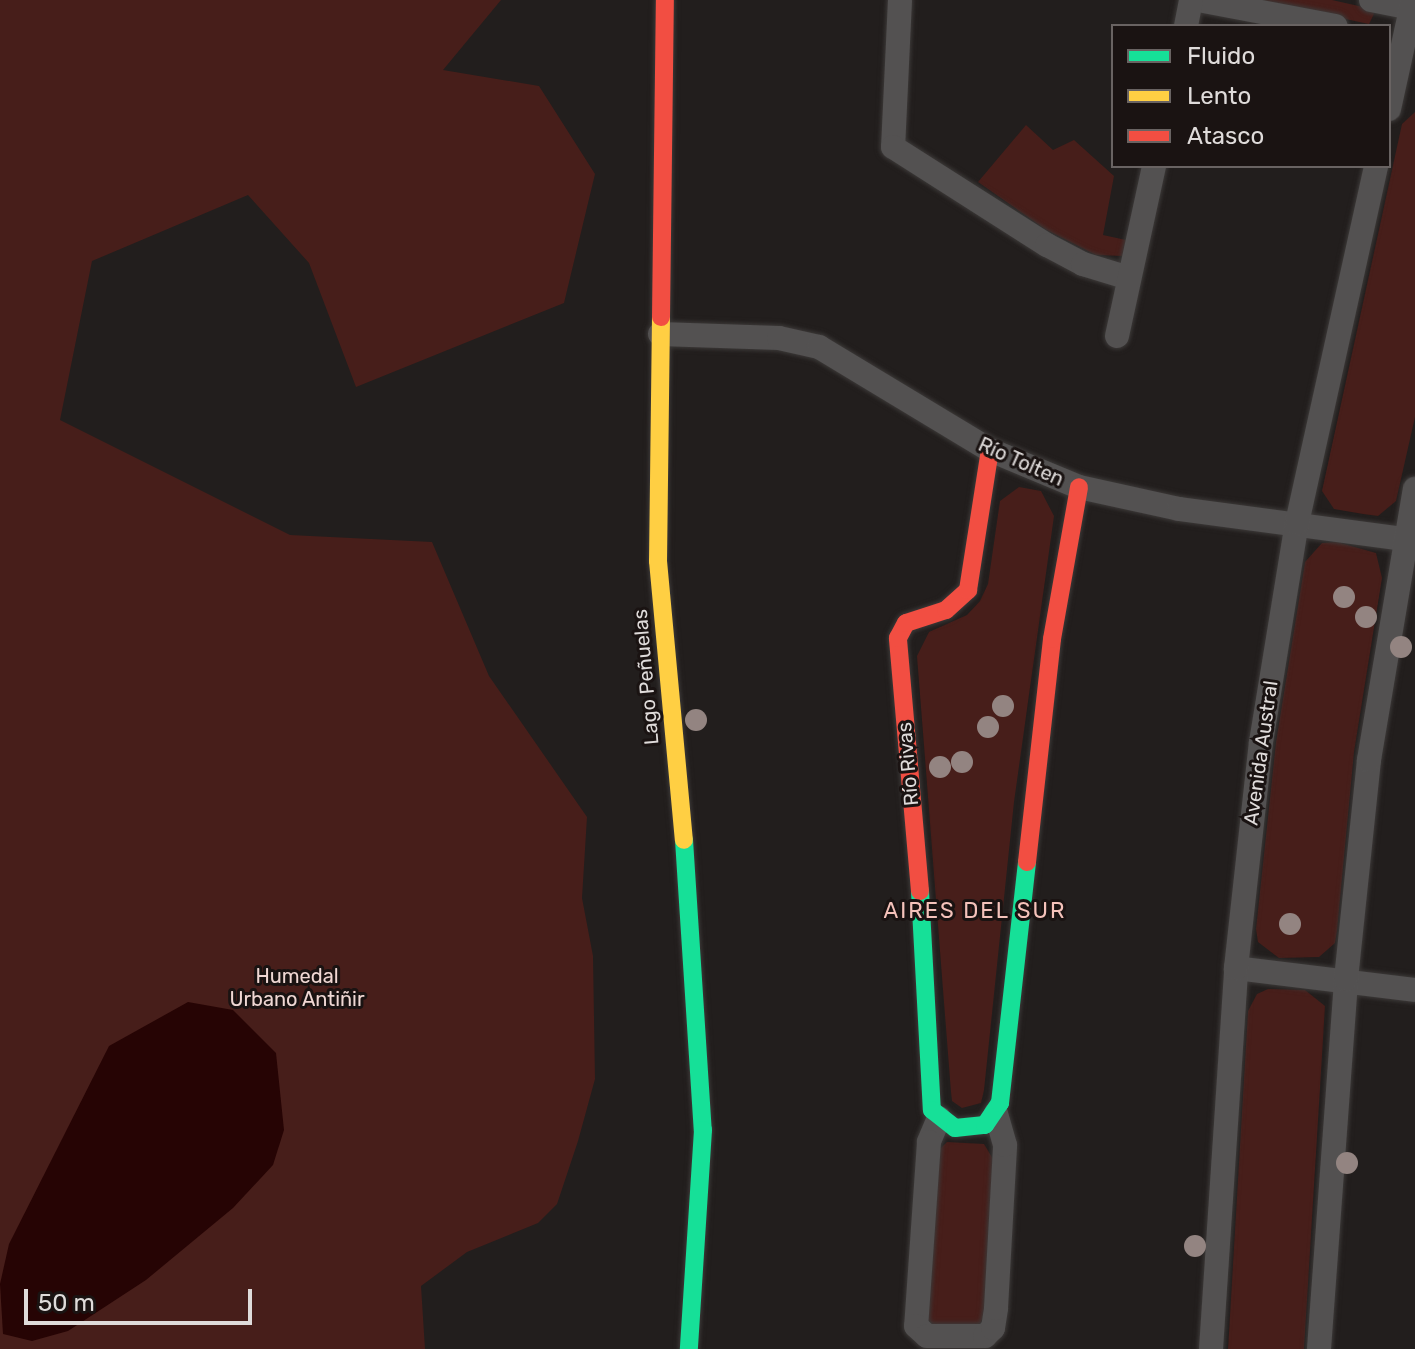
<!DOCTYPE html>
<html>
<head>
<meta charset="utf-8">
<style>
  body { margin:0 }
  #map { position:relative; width:1415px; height:1349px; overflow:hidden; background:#221e1d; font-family:Rubik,sans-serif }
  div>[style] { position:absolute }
  .green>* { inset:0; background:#471e1a }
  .water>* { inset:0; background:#260404 }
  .roads { filter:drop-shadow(0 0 2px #3c3938) drop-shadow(0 0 2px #3c3938) }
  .street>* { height:24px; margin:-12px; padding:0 12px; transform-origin:12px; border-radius:12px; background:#535151 }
  .fast>* { height:18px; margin:-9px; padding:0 9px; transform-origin:9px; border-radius:9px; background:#16e098 }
  .slow>* { height:18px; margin:-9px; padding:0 9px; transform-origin:9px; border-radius:9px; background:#ffcf43 }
  .jam>* { height:18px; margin:-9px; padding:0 9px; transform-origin:9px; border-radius:9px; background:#f24e42 }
  .trees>* { width:22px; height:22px; margin:-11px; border-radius:50%; background:#938481 }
  span { translate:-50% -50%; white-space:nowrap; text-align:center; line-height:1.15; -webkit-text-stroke:6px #1a1312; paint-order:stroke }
  .street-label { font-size:20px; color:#dfdbda }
  .park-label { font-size:20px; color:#efd7d3 }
  .neighbourhood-label { font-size:22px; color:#f5c2ba; letter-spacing:2px }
  .legend { position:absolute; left:1111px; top:24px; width:280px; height:144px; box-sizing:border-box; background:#1a1312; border:2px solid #696362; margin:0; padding:10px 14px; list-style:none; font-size:24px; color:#dfdbda }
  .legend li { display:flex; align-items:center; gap:16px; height:40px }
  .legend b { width:40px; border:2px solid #696362 }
  .scale { position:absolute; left:24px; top:1289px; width:228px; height:36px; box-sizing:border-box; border:4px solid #dfdbda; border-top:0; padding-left:10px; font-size:24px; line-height:28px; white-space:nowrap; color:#dfdbda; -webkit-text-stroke:6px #1a1312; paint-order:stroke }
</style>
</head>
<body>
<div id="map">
  <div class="green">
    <div style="clip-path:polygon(0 0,501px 0,443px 70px,539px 86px,595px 174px,564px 303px,356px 387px,309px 263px,248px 195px,92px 261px,60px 420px,290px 535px,432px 542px,489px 676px,587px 817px,582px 898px,593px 956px,595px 1079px,578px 1141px,557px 1204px,538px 1223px,467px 1252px,421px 1286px,425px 1349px,0 1349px)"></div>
    <div style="clip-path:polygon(1254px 0,1332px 0,1372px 9px,1374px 14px,1369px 24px)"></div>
    <div style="clip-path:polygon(1415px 112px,1415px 417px,1396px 501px,1378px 516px,1363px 514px,1334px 509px,1322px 491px,1402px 124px)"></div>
    <div style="clip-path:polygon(1026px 125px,1053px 150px,1074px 140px,1114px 176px,1103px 235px,1126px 240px,1123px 256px,1096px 255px,1045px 229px,978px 182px)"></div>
    <div style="clip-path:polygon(1019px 487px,1041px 491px,1054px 516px,1014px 802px,984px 1090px,981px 1103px,962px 1108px,952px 1101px,951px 1092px,917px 656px,929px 632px,967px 615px,980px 601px,988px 584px,1000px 501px)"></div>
    <div style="clip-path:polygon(1337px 542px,1376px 553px,1382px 578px,1354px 752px,1337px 931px,1335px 943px,1319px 957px,1279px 958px,1258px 942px,1256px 929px,1276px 742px,1305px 562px,1322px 543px)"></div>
    <div style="clip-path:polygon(1268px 989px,1305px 990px,1325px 1006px,1304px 1349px,1228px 1349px,1248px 1011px,1257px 994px)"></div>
    <div style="clip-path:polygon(947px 1142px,984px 1144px,993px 1159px,985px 1314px,977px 1329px,934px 1326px,927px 1318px,940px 1149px)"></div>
  </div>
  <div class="water">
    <div style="clip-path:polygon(188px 1002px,233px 1010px,276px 1053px,284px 1130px,273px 1165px,233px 1208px,146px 1280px,68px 1331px,32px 1341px,3px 1334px,0 1284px,9px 1244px,109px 1046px)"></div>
  </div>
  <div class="roads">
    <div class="street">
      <div style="left:900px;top:0;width:147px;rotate:92.7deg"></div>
      <div style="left:893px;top:147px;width:183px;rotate:32.5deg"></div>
      <div style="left:1047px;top:245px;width:41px;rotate:27.8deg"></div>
      <div style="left:1083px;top:264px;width:48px;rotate:16.9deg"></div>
      <div style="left:1198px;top:0;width:140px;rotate:10.7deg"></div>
      <div style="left:1371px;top:0;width:41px;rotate:11.3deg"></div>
      <div style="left:1186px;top:26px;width:26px;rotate:-79deg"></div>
      <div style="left:1389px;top:109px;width:112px;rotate:-77.6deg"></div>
      <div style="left:660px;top:334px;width:119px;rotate:1.9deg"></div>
      <div style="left:779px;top:338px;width:41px;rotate:12.7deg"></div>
      <div style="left:819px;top:347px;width:200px;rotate:31.1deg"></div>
      <div style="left:990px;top:450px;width:96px;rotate:22.6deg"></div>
      <div style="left:1079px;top:487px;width:102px;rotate:12.4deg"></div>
      <div style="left:1179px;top:509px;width:227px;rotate:7.6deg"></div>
      <div style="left:1117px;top:336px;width:174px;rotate:-77.7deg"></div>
      <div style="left:1236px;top:968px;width:180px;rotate:7deg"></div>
      <div style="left:939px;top:1118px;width:26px;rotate:113deg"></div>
      <div style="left:929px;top:1142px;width:184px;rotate:94deg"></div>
      <div style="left:916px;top:1326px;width:15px;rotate:42deg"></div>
      <div style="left:927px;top:1336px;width:58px"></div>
      <div style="left:985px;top:1336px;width:11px;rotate:-45deg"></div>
      <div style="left:993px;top:1328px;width:20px;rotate:-81deg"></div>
      <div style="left:996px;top:1308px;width:163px;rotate:-86.8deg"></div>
      <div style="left:1005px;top:1145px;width:33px;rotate:-106deg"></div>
      <div style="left:1211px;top:1349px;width:382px;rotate:-86.2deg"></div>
      <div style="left:1236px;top:968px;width:227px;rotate:-83.7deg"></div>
      <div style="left:1261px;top:742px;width:222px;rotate:-80.7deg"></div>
      <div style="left:1297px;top:523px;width:366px;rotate:-77.5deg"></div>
      <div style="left:1319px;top:1349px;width:371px;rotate:-85.8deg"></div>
      <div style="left:1346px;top:979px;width:220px;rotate:-84deg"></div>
      <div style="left:1369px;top:760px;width:275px;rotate:-80.4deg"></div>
    </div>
    <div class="fast">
      <div style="left:684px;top:840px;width:291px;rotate:86.3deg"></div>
      <div style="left:703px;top:1130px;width:219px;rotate:93.7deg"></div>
      <div style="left:920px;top:891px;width:219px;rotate:86.9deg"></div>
      <div style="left:932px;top:1110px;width:29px;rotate:38deg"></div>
      <div style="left:955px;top:1128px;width:30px;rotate:-6deg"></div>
      <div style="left:985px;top:1125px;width:27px;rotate:-56deg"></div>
      <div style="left:1000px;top:1103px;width:243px;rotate:-83.6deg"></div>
    </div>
    <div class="slow">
      <div style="left:661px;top:317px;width:244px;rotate:90.7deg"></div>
      <div style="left:658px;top:561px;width:280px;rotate:84.7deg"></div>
    </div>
    <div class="jam">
      <div style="left:661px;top:317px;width:317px;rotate:-89.3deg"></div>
      <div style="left:1027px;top:862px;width:224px;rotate:-83.6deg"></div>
      <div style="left:1052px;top:639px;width:154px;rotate:-79.9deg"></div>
      <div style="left:920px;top:891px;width:254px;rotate:-95deg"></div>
      <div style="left:898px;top:638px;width:17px;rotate:-62deg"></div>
      <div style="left:906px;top:623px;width:42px;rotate:-18deg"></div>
      <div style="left:946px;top:610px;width:30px;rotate:-42deg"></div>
      <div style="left:968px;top:590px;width:142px;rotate:-81.1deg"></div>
    </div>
  </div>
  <div class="trees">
    <div style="left:1344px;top:597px"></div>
    <div style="left:1366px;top:617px"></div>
    <div style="left:1401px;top:647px"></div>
    <div style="left:1003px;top:706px"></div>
    <div style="left:696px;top:720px"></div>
    <div style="left:988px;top:727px"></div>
    <div style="left:962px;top:762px"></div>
    <div style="left:940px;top:767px"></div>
    <div style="left:1290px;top:924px"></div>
    <div style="left:1347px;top:1163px"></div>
    <div style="left:1195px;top:1246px"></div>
  </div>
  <div class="street-label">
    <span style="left:1021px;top:462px;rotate:24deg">Río Tolten</span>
    <span style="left:646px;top:677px;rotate:-95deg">Lago Peñuelas</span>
    <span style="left:1261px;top:753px;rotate:-82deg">Avenida Austral</span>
    <span style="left:908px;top:764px;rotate:-95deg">Río Rivas</span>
  </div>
  <div class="park-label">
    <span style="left:297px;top:988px">Humedal<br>Urbano Antiñir</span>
  </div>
  <div class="neighbourhood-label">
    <span style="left:975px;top:911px">AIRES DEL SUR</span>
  </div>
  <ul class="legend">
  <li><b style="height:10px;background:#16e098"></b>Fluido</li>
  <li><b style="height:10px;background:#ffcf43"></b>Lento</li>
  <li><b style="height:10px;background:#f24e42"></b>Atasco</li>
  </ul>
  <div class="scale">50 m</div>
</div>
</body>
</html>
